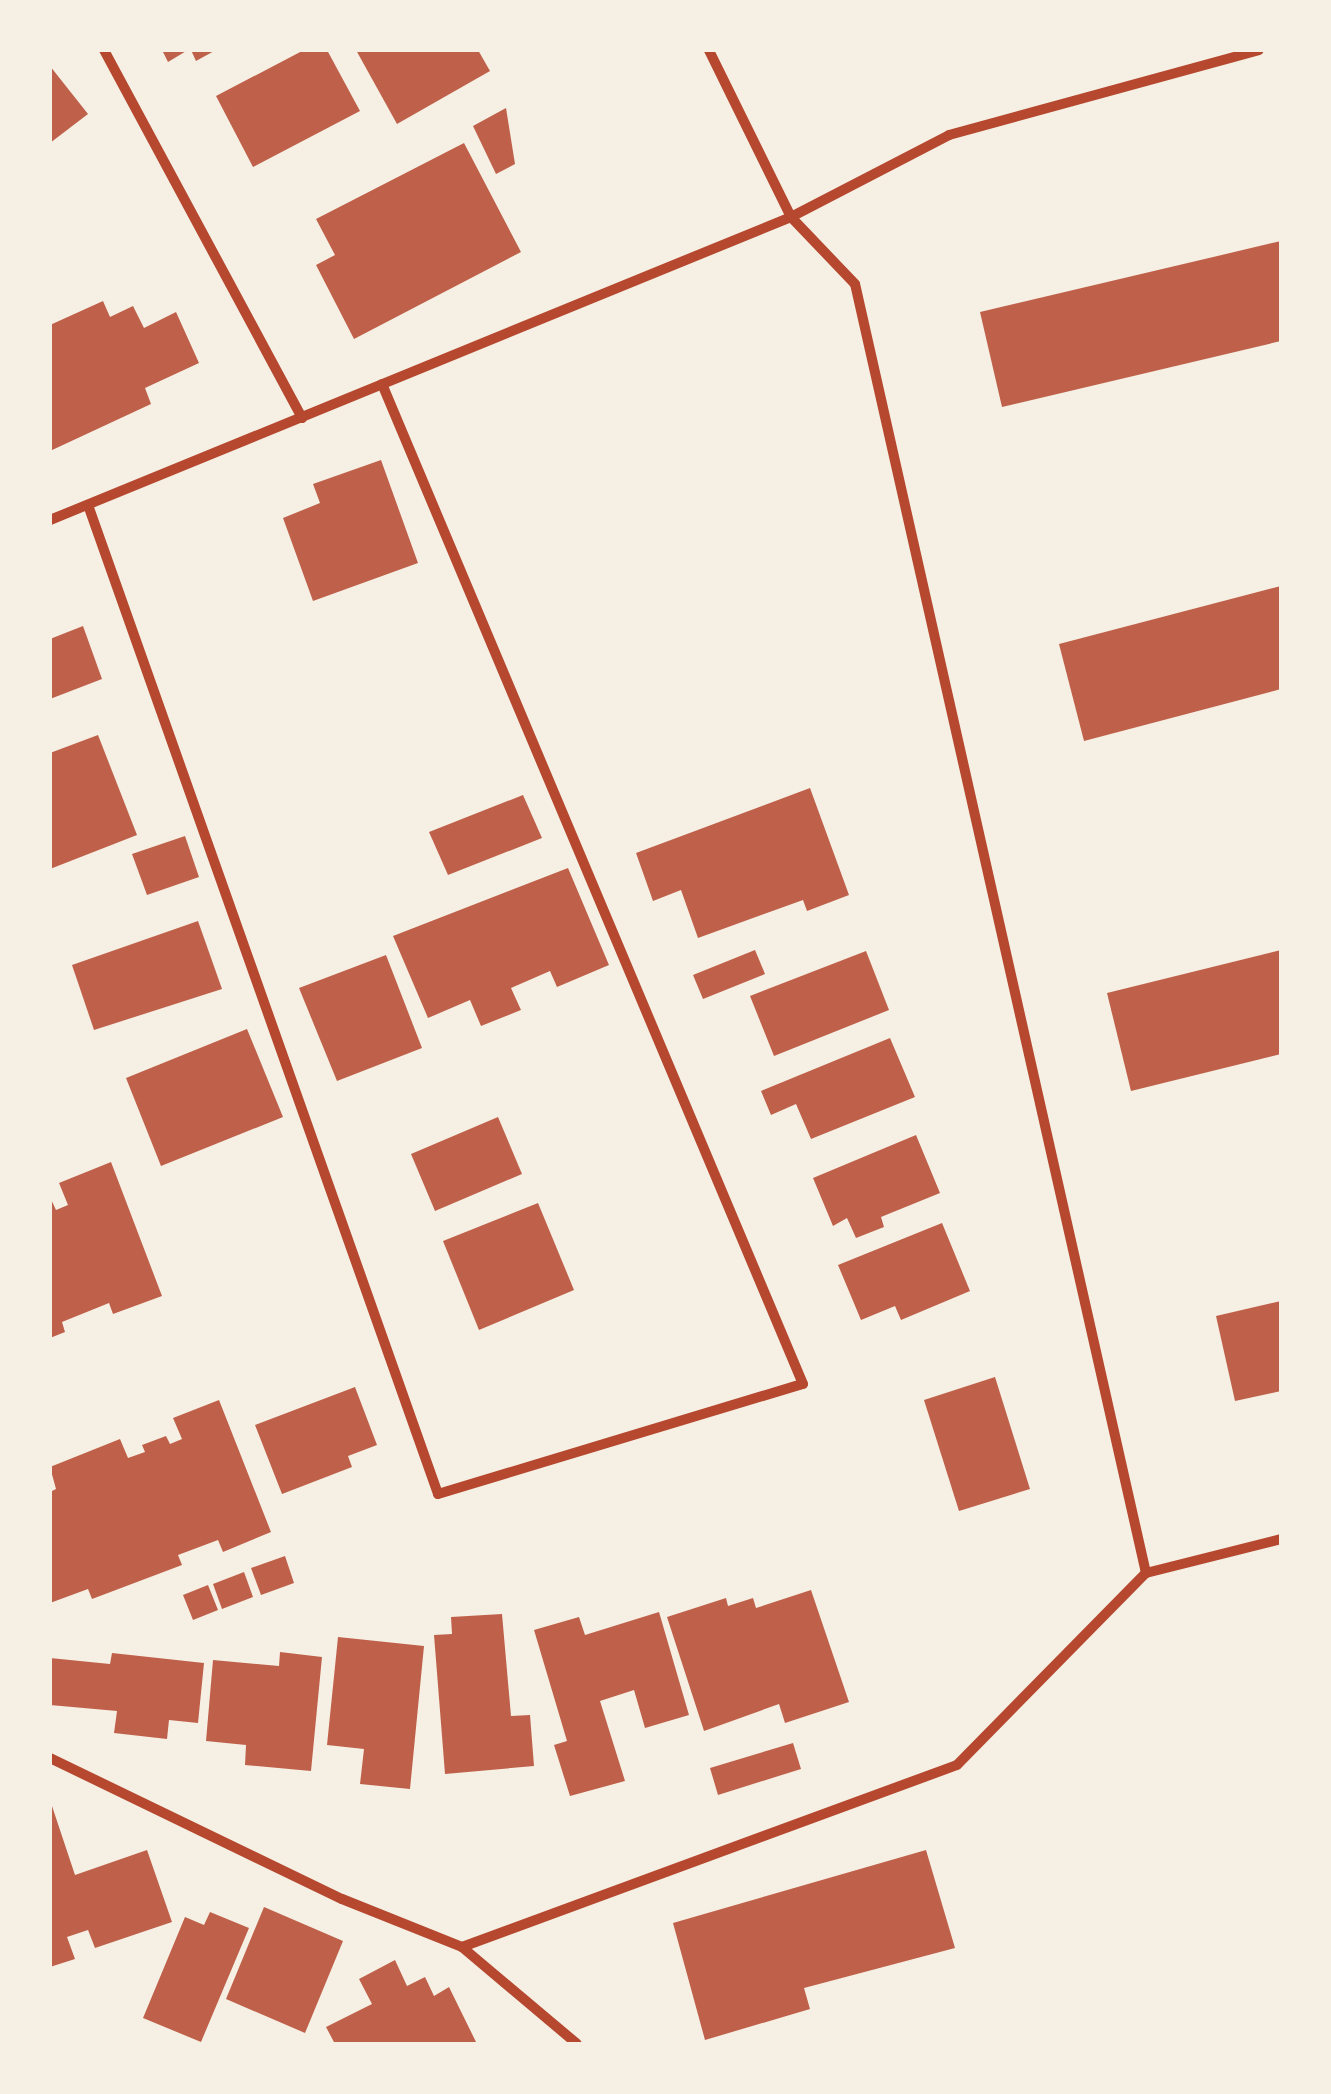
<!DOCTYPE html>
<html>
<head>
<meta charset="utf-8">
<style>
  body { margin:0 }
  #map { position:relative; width:1331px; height:2094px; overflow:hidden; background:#f6efe4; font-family:"Fira Sans",sans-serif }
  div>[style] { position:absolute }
  .building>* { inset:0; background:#bf614a }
  .minor>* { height:10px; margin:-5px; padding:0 5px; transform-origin:5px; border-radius:5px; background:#b5482f }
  span { translate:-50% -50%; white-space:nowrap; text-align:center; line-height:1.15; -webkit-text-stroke:10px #f6efe4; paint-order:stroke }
  .frame { position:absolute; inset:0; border:52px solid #f6efe4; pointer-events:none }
</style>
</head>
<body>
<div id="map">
  <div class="building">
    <div style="clip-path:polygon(162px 50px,188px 50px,168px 62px)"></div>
    <div style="clip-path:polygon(191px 50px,216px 50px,196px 61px)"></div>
    <div style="clip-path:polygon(304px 50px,327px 50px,360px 111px,253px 167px,216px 96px)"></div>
    <div style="clip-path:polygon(356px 50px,478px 50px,490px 71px,397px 124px)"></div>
    <div style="clip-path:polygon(50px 66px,88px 114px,50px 143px)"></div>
    <div style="clip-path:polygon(506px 108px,515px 164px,496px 174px,473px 126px)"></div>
    <div style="clip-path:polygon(464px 143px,521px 252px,354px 339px,316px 265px,335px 255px,316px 219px)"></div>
    <div style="clip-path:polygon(1281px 241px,1281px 341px,1002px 407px,980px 312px)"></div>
    <div style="clip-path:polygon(103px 301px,110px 317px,133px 306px,144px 328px,176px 312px,199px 363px,145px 388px,151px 404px,50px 451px,50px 325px)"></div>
    <div style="clip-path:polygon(381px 460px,418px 563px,313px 601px,283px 518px,320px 503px,313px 484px)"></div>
    <div style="clip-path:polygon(1281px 586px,1281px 689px,1084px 741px,1059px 644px)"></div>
    <div style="clip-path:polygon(83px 626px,102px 679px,50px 699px,50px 639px)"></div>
    <div style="clip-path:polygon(98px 735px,137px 835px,50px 869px,50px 753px)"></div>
    <div style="clip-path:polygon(810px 788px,849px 895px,807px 911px,803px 900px,698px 938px,681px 890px,653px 901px,636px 853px)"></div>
    <div style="clip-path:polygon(523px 795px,542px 838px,448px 875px,429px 832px)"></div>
    <div style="clip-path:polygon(185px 836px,199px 877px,147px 895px,132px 854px)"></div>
    <div style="clip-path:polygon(568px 868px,609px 965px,557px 987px,550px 971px,511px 988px,521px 1010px,481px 1026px,470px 1000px,428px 1018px,393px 936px)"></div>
    <div style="clip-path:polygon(198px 921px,222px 989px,94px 1030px,72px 965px)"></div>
    <div style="clip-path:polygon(755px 950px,765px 974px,703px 999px,693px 975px)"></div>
    <div style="clip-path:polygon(1281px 950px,1281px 1054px,1131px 1091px,1107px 993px)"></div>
    <div style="clip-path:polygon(866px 951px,889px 1010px,774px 1056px,750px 996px)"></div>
    <div style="clip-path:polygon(386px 955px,422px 1048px,337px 1081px,299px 988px)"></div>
    <div style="clip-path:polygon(247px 1029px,283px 1117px,161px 1166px,126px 1078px)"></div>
    <div style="clip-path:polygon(890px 1038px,915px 1097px,811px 1139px,796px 1104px,771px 1115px,761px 1091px)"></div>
    <div style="clip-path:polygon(498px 1117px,522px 1174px,435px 1211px,411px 1154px)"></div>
    <div style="clip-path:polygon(916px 1135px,940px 1193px,881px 1217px,884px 1227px,856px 1238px,847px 1218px,833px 1226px,813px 1178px)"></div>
    <div style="clip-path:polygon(111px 1162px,162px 1296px,113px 1314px,109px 1303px,62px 1322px,65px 1332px,50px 1338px,50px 1197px,56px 1210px,68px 1205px,59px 1183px)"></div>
    <div style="clip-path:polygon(538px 1203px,574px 1290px,479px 1330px,443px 1241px)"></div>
    <div style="clip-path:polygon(942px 1223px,970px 1291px,901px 1320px,895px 1306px,861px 1320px,838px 1265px)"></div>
    <div style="clip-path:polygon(1281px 1301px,1281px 1391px,1235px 1401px,1216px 1316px)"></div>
    <div style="clip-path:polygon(995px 1377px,1030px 1489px,959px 1511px,924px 1400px)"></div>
    <div style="clip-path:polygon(355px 1387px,377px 1445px,348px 1456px,352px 1467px,282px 1494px,255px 1425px)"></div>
    <div style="clip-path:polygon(219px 1400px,271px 1532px,223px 1552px,218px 1540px,178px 1555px,182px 1565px,92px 1599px,88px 1589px,50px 1603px,50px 1492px,56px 1489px,50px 1467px,120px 1439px,128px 1458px,145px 1452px,142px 1445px,166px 1436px,170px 1444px,182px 1439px,173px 1418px)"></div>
    <div style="clip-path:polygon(285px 1556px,294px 1583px,261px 1595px,251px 1568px)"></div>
    <div style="clip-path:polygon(244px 1572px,253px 1597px,222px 1609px,213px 1584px)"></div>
    <div style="clip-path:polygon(208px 1585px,218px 1610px,193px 1620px,183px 1595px)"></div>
    <div style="clip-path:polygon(811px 1590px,849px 1702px,785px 1723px,779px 1704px,704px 1731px,667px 1617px,726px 1598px,728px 1606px,753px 1598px,756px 1608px)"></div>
    <div style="clip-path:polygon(659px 1612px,689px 1715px,645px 1728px,634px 1690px,600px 1701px,625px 1781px,570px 1796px,554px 1745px,567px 1741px,534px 1630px,579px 1617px,585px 1635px)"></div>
    <div style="clip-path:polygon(502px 1614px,511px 1716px,530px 1715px,534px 1766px,445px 1774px,434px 1635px,452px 1634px,451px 1617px)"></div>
    <div style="clip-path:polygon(338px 1637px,424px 1646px,410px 1789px,360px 1784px,364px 1749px,327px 1745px)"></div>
    <div style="clip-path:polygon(280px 1652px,322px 1657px,311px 1771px,245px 1765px,246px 1745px,206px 1741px,213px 1660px,279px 1666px)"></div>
    <div style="clip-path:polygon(112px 1653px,204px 1663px,198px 1723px,169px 1720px,167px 1739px,114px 1733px,117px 1711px,50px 1705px,50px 1658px,110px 1664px)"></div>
    <div style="clip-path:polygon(793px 1743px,801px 1769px,718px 1795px,710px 1768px)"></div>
    <div style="clip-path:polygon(50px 1800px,75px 1875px,147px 1850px,172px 1922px,95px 1948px,88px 1930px,67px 1937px,75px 1959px,50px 1967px)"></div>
    <div style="clip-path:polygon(926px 1850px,955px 1948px,804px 1988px,810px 2009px,705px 2040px,673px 1923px)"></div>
    <div style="clip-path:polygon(264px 1907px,343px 1941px,305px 2033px,226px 1999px)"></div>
    <div style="clip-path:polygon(210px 1912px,249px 1928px,201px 2042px,143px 2018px,185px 1917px,204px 1925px)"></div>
    <div style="clip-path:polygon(395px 1960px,407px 1986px,425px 1977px,434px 1996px,449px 1987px,477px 2044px,335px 2044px,326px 2027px,372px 2004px,359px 1979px)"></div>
  </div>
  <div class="minor">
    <div style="left:104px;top:50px;width:418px;rotate:61.7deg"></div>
    <div style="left:88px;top:505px;width:1049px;rotate:70.51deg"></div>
    <div style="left:438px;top:1494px;width:381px;rotate:-16.8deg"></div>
    <div style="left:803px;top:1384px;width:1085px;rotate:-112.83deg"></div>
    <div style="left:50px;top:520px;width:801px;rotate:-22.24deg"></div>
    <div style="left:791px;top:217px;width:186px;rotate:-116.2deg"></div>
    <div style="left:1146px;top:1573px;width:1321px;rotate:-102.72deg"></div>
    <div style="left:855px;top:284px;width:93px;rotate:-133.7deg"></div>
    <div style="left:791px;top:217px;width:178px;rotate:-27.4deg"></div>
    <div style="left:949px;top:135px;width:321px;rotate:-15.3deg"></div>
    <div style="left:50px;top:1758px;width:324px;rotate:25.8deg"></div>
    <div style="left:342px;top:1899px;width:129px;rotate:21.8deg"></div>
    <div style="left:462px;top:1947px;width:150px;rotate:40.1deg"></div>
    <div style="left:462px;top:1947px;width:527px;rotate:-20.19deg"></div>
    <div style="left:957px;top:1765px;width:269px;rotate:-45.5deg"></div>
    <div style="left:1146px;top:1573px;width:139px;rotate:-14.1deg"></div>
  </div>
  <div class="frame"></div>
</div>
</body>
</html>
